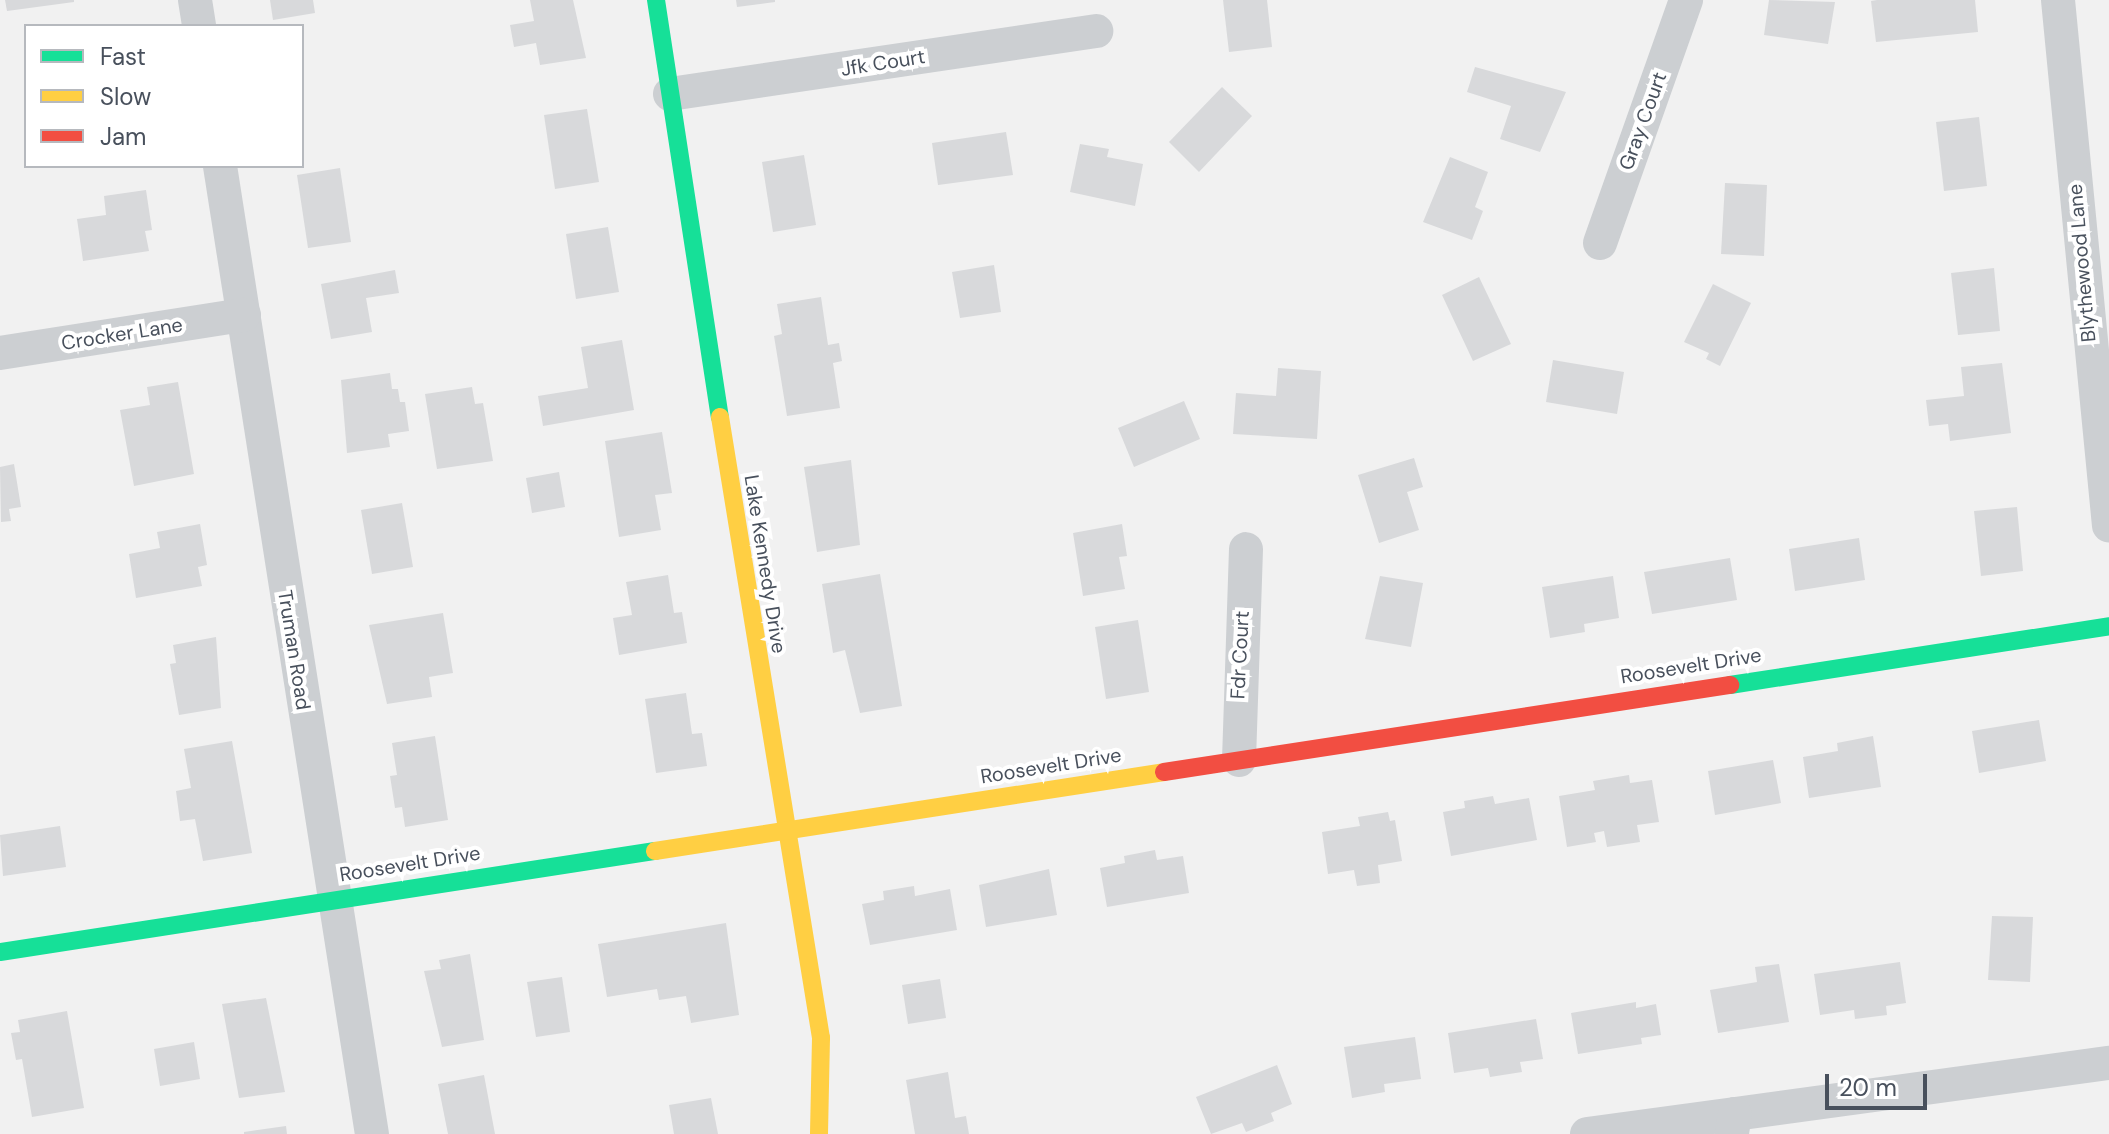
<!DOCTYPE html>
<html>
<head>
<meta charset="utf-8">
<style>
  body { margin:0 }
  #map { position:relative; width:2109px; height:1134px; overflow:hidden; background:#f1f1f1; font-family:"DM Sans",sans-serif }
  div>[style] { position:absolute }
  .building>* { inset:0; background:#d8d9db }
  .street>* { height:34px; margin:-17px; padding:0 17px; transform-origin:17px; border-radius:17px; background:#cccfd2 }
  .fast>* { height:18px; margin:-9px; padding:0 9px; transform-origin:9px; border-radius:9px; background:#16e098 }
  .slow>* { height:18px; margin:-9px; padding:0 9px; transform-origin:9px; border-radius:9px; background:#ffcf43 }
  .jam>* { height:18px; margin:-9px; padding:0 9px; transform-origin:9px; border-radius:9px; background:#f24e42 }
  span { translate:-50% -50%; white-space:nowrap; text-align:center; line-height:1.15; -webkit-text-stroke:8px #fff; paint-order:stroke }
  .street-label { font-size:20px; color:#48505c }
  .legend { position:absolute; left:24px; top:24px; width:280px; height:144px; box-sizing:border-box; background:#fff; border:2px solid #b6b9be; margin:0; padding:10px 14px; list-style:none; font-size:24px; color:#48505c }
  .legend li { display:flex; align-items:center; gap:16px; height:40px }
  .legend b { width:40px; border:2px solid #b6b9be }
  .scale { position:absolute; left:1825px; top:1074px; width:102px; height:36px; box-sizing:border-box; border:4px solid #48505c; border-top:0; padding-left:10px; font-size:24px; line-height:28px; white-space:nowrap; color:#48505c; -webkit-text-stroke:6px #fff; paint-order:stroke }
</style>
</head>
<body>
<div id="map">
  <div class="building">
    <div style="clip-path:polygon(5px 0,74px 0,74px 2px,7px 11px)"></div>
    <div style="clip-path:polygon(270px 0,313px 0,315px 13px,273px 20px)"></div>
    <div style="clip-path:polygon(530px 0,573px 0,586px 58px,540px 65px,536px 43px,514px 47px,510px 25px,534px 21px)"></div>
    <div style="clip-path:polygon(736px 0,775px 0,775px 2px,737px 7px)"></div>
    <div style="clip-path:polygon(1223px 0,1267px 0,1272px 47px,1229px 52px)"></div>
    <div style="clip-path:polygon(1769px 0,1835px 2px,1828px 44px,1764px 35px)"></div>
    <div style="clip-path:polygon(1877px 0,1975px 0,1978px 32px,1876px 42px,1871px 1px)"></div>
    <div style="clip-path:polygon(1475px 67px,1566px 92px,1540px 152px,1500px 139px,1511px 106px,1467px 92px)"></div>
    <div style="clip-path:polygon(1222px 87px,1252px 116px,1199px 172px,1169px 142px)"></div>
    <div style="clip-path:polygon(587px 109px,599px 182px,555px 189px,544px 115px)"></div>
    <div style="clip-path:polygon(1979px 117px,1987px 186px,1944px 191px,1936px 122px)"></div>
    <div style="clip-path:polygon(1006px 132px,1013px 175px,938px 185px,932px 143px)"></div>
    <div style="clip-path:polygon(1080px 144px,1109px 149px,1107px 157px,1143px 164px,1135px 206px,1070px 192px)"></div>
    <div style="clip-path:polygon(804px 155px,816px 225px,773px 232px,762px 162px)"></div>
    <div style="clip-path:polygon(1450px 157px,1488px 172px,1475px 207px,1483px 211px,1472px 240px,1423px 222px)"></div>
    <div style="clip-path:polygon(340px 168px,351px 242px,308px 248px,297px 175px)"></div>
    <div style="clip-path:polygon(1725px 183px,1767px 185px,1764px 256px,1721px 254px)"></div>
    <div style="clip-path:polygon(146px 190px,152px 230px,145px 231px,149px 251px,83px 261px,77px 219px,106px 215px,104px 196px)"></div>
    <div style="clip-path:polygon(608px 227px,619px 292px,576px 299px,566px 234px)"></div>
    <div style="clip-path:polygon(994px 265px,1001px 312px,960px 318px,952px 272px)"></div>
    <div style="clip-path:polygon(1994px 268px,2000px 331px,1958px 335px,1951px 273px)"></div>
    <div style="clip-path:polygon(395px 270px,399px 293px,366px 298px,372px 332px,331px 339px,321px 284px)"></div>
    <div style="clip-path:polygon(1479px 277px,1511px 344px,1473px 361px,1442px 295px)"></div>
    <div style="clip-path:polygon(1713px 284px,1751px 303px,1720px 366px,1706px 359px,1709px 353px,1684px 342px)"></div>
    <div style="clip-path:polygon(821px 297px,828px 345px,839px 343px,842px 361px,833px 363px,840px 408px,787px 416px,774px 336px,782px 334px,777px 304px)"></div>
    <div style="clip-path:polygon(622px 340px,634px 410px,543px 426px,538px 396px,588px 388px,581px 347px)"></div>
    <div style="clip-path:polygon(1553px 360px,1624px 372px,1617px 414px,1546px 402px)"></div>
    <div style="clip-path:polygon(2002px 363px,2011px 433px,1950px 441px,1948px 424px,1929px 426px,1926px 400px,1964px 396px,1961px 367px)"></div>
    <div style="clip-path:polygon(1278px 368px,1321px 371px,1317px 439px,1233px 434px,1236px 393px,1276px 396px)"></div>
    <div style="clip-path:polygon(390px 373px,392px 389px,398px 389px,400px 402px,405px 402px,409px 431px,388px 434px,390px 447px,347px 453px,341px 380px)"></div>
    <div style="clip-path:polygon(178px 382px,194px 474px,134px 486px,120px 410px,150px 405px,147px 387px)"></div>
    <div style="clip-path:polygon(472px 387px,475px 404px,483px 403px,493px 461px,437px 469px,425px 394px)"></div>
    <div style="clip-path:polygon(1184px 401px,1200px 439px,1134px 467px,1118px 428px)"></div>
    <div style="clip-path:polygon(662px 432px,672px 493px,655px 495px,661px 530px,619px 537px,605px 441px)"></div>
    <div style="clip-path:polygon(1414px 458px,1423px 487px,1407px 492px,1419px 530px,1379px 543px,1358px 475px)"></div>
    <div style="clip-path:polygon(851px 460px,860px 545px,817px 552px,804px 467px)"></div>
    <div style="clip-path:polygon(14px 464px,21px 507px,9px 509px,11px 521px,1px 522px,0 467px)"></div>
    <div style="clip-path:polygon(559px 472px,565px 507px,532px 513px,526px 478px)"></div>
    <div style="clip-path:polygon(402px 503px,413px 567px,372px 574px,361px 510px)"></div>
    <div style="clip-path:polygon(2017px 507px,2023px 571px,1981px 576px,1974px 511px)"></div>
    <div style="clip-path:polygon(200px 524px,207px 565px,198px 567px,202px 586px,136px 598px,129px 554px,160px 548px,157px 532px)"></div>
    <div style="clip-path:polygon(1122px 524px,1127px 556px,1119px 557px,1125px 589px,1083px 596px,1073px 533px)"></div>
    <div style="clip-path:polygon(1859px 538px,1865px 580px,1795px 591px,1789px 549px)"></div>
    <div style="clip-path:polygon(1730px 558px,1737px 600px,1652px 614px,1644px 572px)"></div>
    <div style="clip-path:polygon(880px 574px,902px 706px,860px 713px,845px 650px,833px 653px,822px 584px)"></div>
    <div style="clip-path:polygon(668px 575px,674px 613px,682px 612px,687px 643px,619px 655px,613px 618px,632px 615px,626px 582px)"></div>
    <div style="clip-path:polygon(1380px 576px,1423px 583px,1411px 647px,1365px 639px)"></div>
    <div style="clip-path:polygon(1613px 576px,1619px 618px,1584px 624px,1585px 632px,1550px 638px,1542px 587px)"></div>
    <div style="clip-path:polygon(443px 613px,453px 673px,429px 677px,432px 697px,387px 704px,369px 625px)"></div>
    <div style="clip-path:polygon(1138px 620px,1149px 692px,1106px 699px,1095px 627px)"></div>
    <div style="clip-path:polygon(216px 637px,221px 708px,179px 715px,170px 664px,176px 663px,173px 645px)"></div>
    <div style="clip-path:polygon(686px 693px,692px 734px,702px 733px,707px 766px,656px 773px,645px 699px)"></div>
    <div style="clip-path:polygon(2039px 720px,2046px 761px,1979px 773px,1972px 731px)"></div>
    <div style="clip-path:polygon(435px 736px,448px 820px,405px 827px,402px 807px,395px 808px,390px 776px,397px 775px,392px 743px)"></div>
    <div style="clip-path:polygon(1873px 736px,1881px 787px,1809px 798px,1803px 757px,1838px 751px,1837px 743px)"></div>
    <div style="clip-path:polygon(232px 741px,252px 853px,203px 861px,195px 819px,180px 821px,176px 791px,191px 788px,184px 749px)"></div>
    <div style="clip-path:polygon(1773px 760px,1781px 803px,1715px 815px,1708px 771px)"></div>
    <div style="clip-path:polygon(1629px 775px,1630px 783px,1652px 780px,1659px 822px,1637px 825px,1640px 842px,1607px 847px,1604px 831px,1594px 833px,1596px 842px,1567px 847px,1559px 796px,1595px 790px,1593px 781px)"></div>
    <div style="clip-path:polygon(1493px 796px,1495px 804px,1529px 798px,1537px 840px,1451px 856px,1443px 812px,1465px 808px,1464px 801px)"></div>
    <div style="clip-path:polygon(1388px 812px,1390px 821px,1395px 820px,1402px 861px,1378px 865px,1380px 883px,1357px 886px,1354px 870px,1328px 874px,1322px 832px,1360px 826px,1358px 817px)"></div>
    <div style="clip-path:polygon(60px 826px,66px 867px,3px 876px,0 835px)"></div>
    <div style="clip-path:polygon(1155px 850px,1157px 860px,1183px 856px,1189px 893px,1107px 907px,1100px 868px,1125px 863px,1124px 856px)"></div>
    <div style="clip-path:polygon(1049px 869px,1057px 915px,986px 927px,979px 885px)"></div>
    <div style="clip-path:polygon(914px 886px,915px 896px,950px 889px,957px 930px,870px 945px,862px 904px,884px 900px,883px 891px)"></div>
    <div style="clip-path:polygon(1992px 916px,2033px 917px,2030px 982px,1988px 980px)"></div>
    <div style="clip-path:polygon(726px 923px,739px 1015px,691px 1023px,686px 996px,659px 1000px,657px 989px,607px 997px,598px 944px)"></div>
    <div style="clip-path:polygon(470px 954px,484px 1040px,442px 1047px,424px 971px,441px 969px,439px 960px)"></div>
    <div style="clip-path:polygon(1900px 962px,1906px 1003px,1886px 1006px,1887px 1015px,1855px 1019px,1854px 1010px,1820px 1015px,1814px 974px)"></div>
    <div style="clip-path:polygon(1779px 964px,1789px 1022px,1718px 1033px,1710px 990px,1757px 982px,1755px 967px)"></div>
    <div style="clip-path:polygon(562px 977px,570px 1032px,536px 1037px,527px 982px)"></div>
    <div style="clip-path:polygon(940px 979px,946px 1018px,908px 1024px,902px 985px)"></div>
    <div style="clip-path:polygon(266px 998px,285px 1092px,239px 1098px,222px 1004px)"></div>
    <div style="clip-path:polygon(1636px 1002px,1636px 1008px,1656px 1004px,1661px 1035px,1641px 1038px,1642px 1044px,1578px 1054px,1571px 1013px)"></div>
    <div style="clip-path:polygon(67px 1011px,84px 1108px,32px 1117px,22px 1059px,16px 1060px,11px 1033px,20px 1032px,18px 1020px)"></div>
    <div style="clip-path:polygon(1536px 1019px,1543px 1059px,1520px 1062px,1522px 1072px,1490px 1077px,1488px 1068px,1454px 1073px,1448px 1033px)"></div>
    <div style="clip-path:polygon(1415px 1037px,1421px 1079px,1384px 1084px,1385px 1092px,1352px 1098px,1344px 1047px)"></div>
    <div style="clip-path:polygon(194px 1042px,200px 1079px,160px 1086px,154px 1049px)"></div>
    <div style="clip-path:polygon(1277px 1065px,1292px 1104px,1271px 1113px,1274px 1121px,1246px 1132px,1242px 1123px,1211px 1134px,1196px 1097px)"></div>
    <div style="clip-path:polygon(948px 1072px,955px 1118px,966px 1116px,969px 1134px,915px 1134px,906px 1080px)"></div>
    <div style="clip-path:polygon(484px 1075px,495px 1134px,448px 1134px,438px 1084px)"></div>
    <div style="clip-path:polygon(711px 1098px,718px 1134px,674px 1134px,669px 1105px)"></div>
    <div style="clip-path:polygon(286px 1126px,287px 1134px,244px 1134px,244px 1132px)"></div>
  </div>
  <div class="street">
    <div style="left:195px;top:0;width:26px;rotate:81deg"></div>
    <div style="left:2058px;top:0;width:528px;rotate:84.46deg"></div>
    <div style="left:670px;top:94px;width:431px;rotate:-8.4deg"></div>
    <div style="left:220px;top:166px;width:980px;rotate:81.08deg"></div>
    <div style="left:1600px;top:243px;width:258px;rotate:-70.5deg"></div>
    <div style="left:0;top:353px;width:247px;rotate:-8.9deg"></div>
    <div style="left:1239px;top:760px;width:211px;rotate:-88.1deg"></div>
    <div style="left:1735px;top:1114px;width:377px;rotate:-7.8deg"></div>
    <div style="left:1587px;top:1134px;width:149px;rotate:-7.7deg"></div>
    <div style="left:1735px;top:1114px;width:20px;rotate:99deg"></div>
  </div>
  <div class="fast">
    <div style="left:656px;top:0;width:422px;rotate:81.3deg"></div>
    <div style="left:1730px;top:685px;width:384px;rotate:-8.8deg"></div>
    <div style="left:0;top:952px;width:663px;rotate:-8.77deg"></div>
  </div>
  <div class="slow">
    <div style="left:720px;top:417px;width:629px;rotate:80.76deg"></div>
    <div style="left:821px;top:1038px;width:96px;rotate:91.2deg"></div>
    <div style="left:655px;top:851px;width:515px;rotate:-8.82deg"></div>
  </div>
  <div class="jam">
    <div style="left:1164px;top:772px;width:573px;rotate:-8.74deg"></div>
  </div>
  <div class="street-label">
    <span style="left:883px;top:63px;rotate:-9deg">Jfk Court</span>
    <span style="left:1643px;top:121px;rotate:-70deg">Gray Court</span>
    <span style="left:2082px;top:263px;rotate:-95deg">Blythewood Lane</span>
    <span style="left:122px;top:334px;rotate:-9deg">Crocker Lane</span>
    <span style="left:765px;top:564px;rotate:81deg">Lake Kennedy Drive</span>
    <span style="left:294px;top:650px;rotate:81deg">Truman Road</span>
    <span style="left:1240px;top:655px;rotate:-87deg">Fdr Court</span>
    <span style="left:1691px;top:666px;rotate:-9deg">Roosevelt Drive</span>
    <span style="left:1051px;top:766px;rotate:-9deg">Roosevelt Drive</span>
    <span style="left:410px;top:864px;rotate:-9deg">Roosevelt Drive</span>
  </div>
  <ul class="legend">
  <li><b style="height:10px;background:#16e098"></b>Fast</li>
  <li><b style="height:10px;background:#ffcf43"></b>Slow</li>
  <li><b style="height:10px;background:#f24e42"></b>Jam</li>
  </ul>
  <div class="scale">20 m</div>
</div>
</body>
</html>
